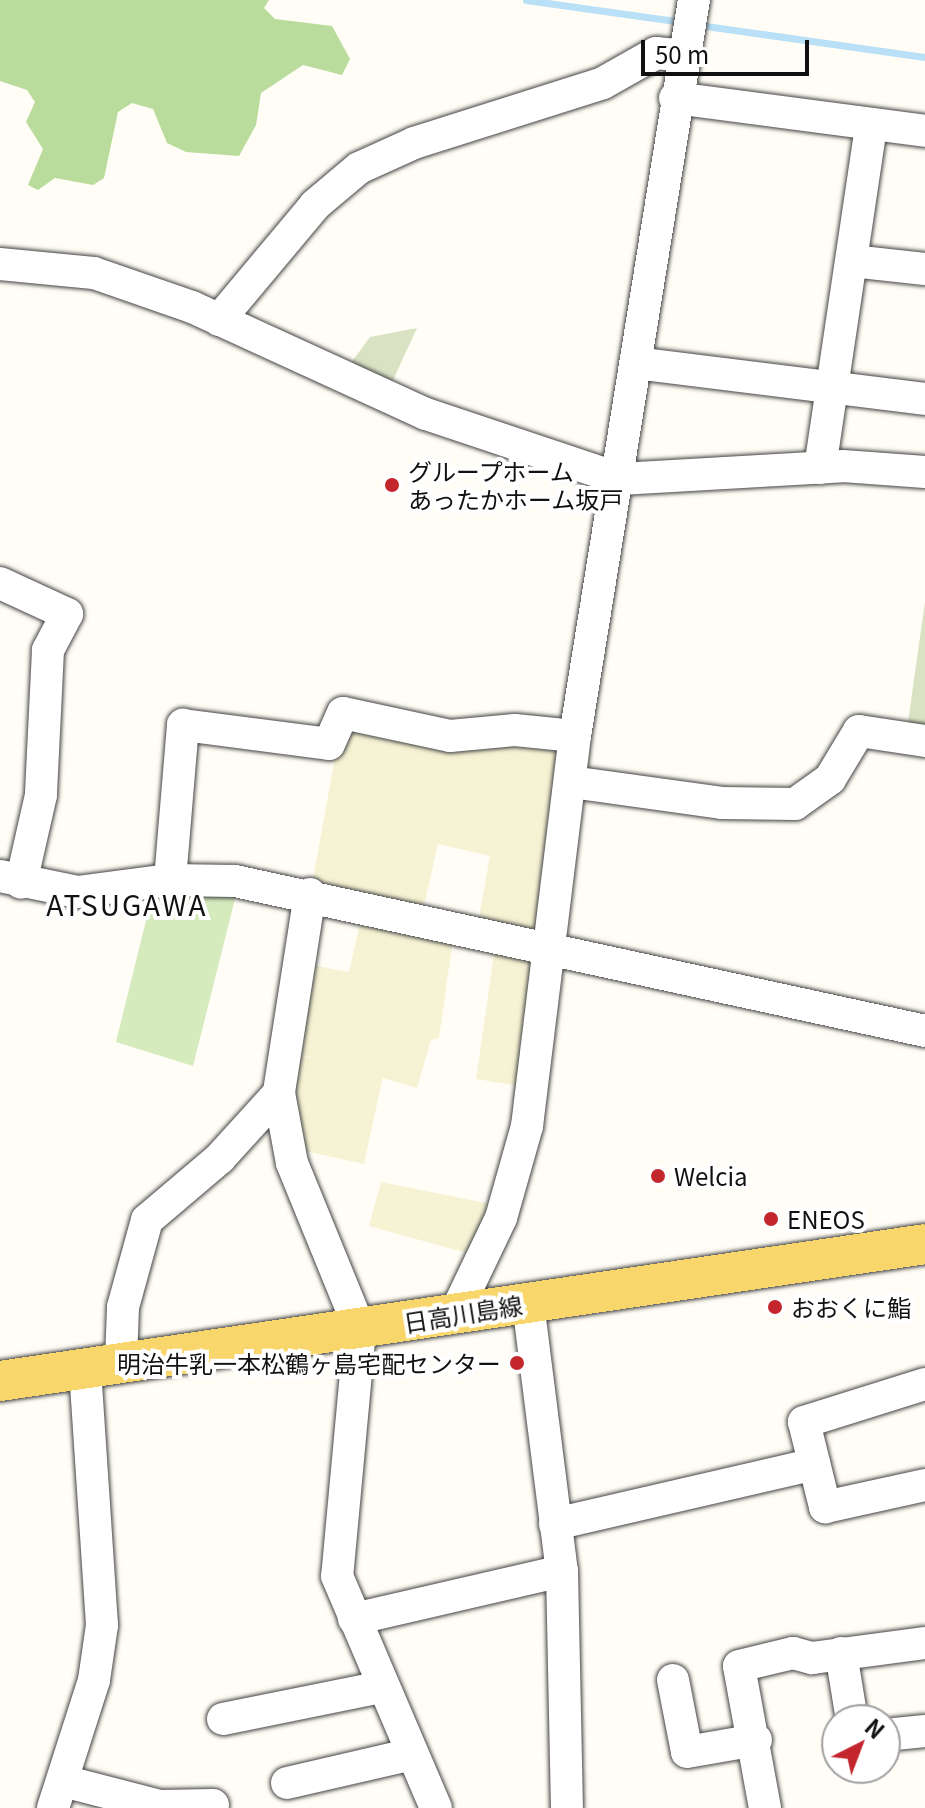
<!DOCTYPE html>
<html>
<head>
<meta charset="utf-8">
<style>
  body { margin:0 }
  #map { position:relative; width:925px; height:1808px; overflow:hidden; background:#fffdf5; font-family:Georgia,"Noto Sans JP",serif }
  div>[style] { position:absolute }
  .farmland>* { inset:0; background:#f6f3d4 }
  .green>* { inset:0; background:#d5ebbd }
  .forest>* { inset:0; background:#b9dc9c }
  .cemetery>* { inset:0; background:#d9e3c4 }
  .stream>* { height:7px; margin:-3.5px; padding:0 3.5px; transform-origin:3.5px; border-radius:3.5px; background:#b9e0f7 }
  .roads { filter:drop-shadow(0 0 2px #444) drop-shadow(0 0 2px #444) }
  .minor>* { height:32px; margin:-16px; padding:0 16px; transform-origin:16px; border-radius:16px; background:#fff }
  .major>* { height:40px; margin:-20px; padding:0 20px; transform-origin:20px; border-radius:20px; background:#f9d66b }
  .dots>* { width:22px; height:22px; translate:-50% -50%; box-sizing:border-box; border:4px solid #fff; border-radius:50% }
  span { translate:-50% -50%; white-space:nowrap; text-align:center; line-height:1.15; -webkit-text-stroke:8px #fff; paint-order:stroke }
  .poi-label { font-size:24px; color:#111 }
  .left { translate:0 -50%; text-align:left }
  .right { translate:-100% -50%; text-align:right }
  .street-label { font-size:24px; color:#111 }
  .quarter-label { font-size:28px; color:#111; letter-spacing:2px }
  .north { position:absolute; left:821px; top:1704px; width:80px; height:80px; box-sizing:border-box; background:#fff; border:2px solid #a0a0a0; border-radius:50%; rotate:42deg; font-size:22px; font-weight:700; line-height:32px; text-align:center; color:#111 }
  .north::after { content:''; display:block; margin:auto; width:28px; height:36px; background:#c4262e; clip-path:polygon(50% 0,100% 100%,50% 72%,0 100%) }
  .scale { position:absolute; left:641px; top:40px; width:168px; height:36px; box-sizing:border-box; border:4px solid #111; border-top:0; padding-left:10px; font-size:24px; line-height:28px; white-space:nowrap; color:#111; -webkit-text-stroke:6px #fff; paint-order:stroke }
</style>
</head>
<body>
<div id="map">
  <div class="farmland">
    <div style="clip-path:polygon(341px 725px,567px 739px,542px 926px,528px 934px,478px 923px,490px 856px,438px 844px,423px 910px,312px 884px)"></div>
    <div style="clip-path:polygon(361px 919px,453px 939px,439px 1038px,431px 1040px,417px 1088px,288px 1051px,305px 964px,349px 972px)"></div>
    <div style="clip-path:polygon(495px 947px,523px 956px,537px 971px,522px 1086px,476px 1079px)"></div>
    <div style="clip-path:polygon(287px 1052px,383px 1076px,364px 1164px,296px 1149px)"></div>
    <div style="clip-path:polygon(381px 1182px,496px 1205px,474px 1255px,369px 1226px)"></div>
  </div>
  <div class="green">
    <div style="clip-path:polygon(236px 895px,193px 1066px,116px 1042px,152px 896px)"></div>
  </div>
  <div class="forest">
    <div style="clip-path:polygon(0 0,269px 0,264px 8px,275px 19px,332px 26px,350px 59px,342px 75px,303px 65px,261px 93px,256px 125px,239px 156px,186px 152px,167px 143px,153px 109px,132px 103px,118px 112px,104px 178px,93px 185px,55px 178px,38px 190px,28px 185px,43px 149px,26px 122px,35px 102px,27px 90px,0 81px)"></div>
  </div>
  <div class="cemetery">
    <div style="clip-path:polygon(417px 328px,388px 391px,345px 371px,370px 337px)"></div>
    <div style="clip-path:polygon(925px 602px,925px 733px,907px 729px)"></div>
  </div>
  <div class="stream">
    <div style="left:526px;top:0;width:158px;rotate:8deg"></div>
    <div style="left:699px;top:25px;width:228px;rotate:8.1deg"></div>
  </div>
  <div class="roads">
    <div class="minor">
      <div style="left:675px;top:98px;width:252px;rotate:7.5deg"></div>
      <div style="left:852px;top:261px;width:73px;rotate:6.3deg"></div>
      <div style="left:0;top:264px;width:94px;rotate:5.5deg"></div>
      <div style="left:94px;top:273px;width:104px;rotate:19.1deg"></div>
      <div style="left:192px;top:307px;width:257px;rotate:24.6deg"></div>
      <div style="left:426px;top:414px;width:205px;rotate:18.5deg"></div>
      <div style="left:620px;top:479px;width:223px;rotate:-3.3deg"></div>
      <div style="left:843px;top:466px;width:82px;rotate:4.2deg"></div>
      <div style="left:219px;top:320px;width:150px;rotate:-50.1deg"></div>
      <div style="left:315px;top:205px;width:57px;rotate:-40.1deg"></div>
      <div style="left:359px;top:168px;width:60px;rotate:-24.4deg"></div>
      <div style="left:414px;top:143px;width:198px;rotate:-17.6deg"></div>
      <div style="left:603px;top:83px;width:61px;rotate:-29.5deg"></div>
      <div style="left:656px;top:53px;width:29px;rotate:6deg"></div>
      <div style="left:636px;top:363px;width:291px;rotate:7.1deg"></div>
      <div style="left:820px;top:468px;width:347px;rotate:-81.5deg"></div>
      <div style="left:0;top:583px;width:74px;rotate:24.8deg"></div>
      <div style="left:67px;top:614px;width:41px;rotate:117.8deg"></div>
      <div style="left:48px;top:650px;width:145px;rotate:92.8deg"></div>
      <div style="left:41px;top:795px;width:90px;rotate:102.8deg"></div>
      <div style="left:571px;top:782px;width:152px;rotate:7.9deg"></div>
      <div style="left:722px;top:803px;width:73px;rotate:0.8deg"></div>
      <div style="left:795px;top:804px;width:43px;rotate:-35.5deg"></div>
      <div style="left:830px;top:779px;width:56px;rotate:-58.9deg"></div>
      <div style="left:859px;top:731px;width:67px;rotate:8.6deg"></div>
      <div style="left:0;top:876px;width:79px;rotate:11.7deg"></div>
      <div style="left:77px;top:892px;width:94px;rotate:-7.4deg"></div>
      <div style="left:170px;top:880px;width:65px;rotate:0.9deg"></div>
      <div style="left:235px;top:881px;width:706px;rotate:12.26deg"></div>
      <div style="left:170px;top:880px;width:156px;rotate:-85.2deg"></div>
      <div style="left:183px;top:725px;width:147px;rotate:7.4deg"></div>
      <div style="left:329px;top:744px;width:34px;rotate:-66deg"></div>
      <div style="left:343px;top:713px;width:109px;rotate:12.1deg"></div>
      <div style="left:450px;top:736px;width:65px;rotate:-5.3deg"></div>
      <div style="left:515px;top:730px;width:60px;rotate:5.7deg"></div>
      <div style="left:310px;top:894px;width:201px;rotate:98.9deg"></div>
      <div style="left:279px;top:1093px;width:71px;rotate:79.5deg"></div>
      <div style="left:292px;top:1163px;width:180px;rotate:67.8deg"></div>
      <div style="left:360px;top:1330px;width:247px;rotate:95.3deg"></div>
      <div style="left:337px;top:1576px;width:252px;rotate:66.9deg"></div>
      <div style="left:528px;top:1303px;width:270px;rotate:82.8deg"></div>
      <div style="left:562px;top:1571px;width:237px;rotate:88.8deg"></div>
      <div style="left:455px;top:1314px;width:106px;rotate:-64.4deg"></div>
      <div style="left:501px;top:1218px;width:96px;rotate:-74.2deg"></div>
      <div style="left:527px;top:1126px;width:393px;rotate:-83deg"></div>
      <div style="left:575px;top:736px;width:746px;rotate:-80.82deg"></div>
      <div style="left:121px;top:1360px;width:53px;rotate:-87.8deg"></div>
      <div style="left:123px;top:1307px;width:90px;rotate:-74.6deg"></div>
      <div style="left:147px;top:1220px;width:96px;rotate:-40.3deg"></div>
      <div style="left:220px;top:1158px;width:88px;rotate:-47.8deg"></div>
      <div style="left:925px;top:1384px;width:127px;rotate:162.6deg"></div>
      <div style="left:804px;top:1422px;width:88px;rotate:76.1deg"></div>
      <div style="left:825px;top:1507px;width:102px;rotate:-12.4deg"></div>
      <div style="left:555px;top:1524px;width:266px;rotate:-13deg"></div>
      <div style="left:354px;top:1619px;width:213px;rotate:-13deg"></div>
      <div style="left:841px;top:1653px;width:68px;rotate:80.7deg"></div>
      <div style="left:673px;top:1680px;width:73px;rotate:79deg"></div>
      <div style="left:687px;top:1752px;width:70px;rotate:-9.9deg"></div>
      <div style="left:223px;top:1719px;width:161px;rotate:-11.4deg"></div>
      <div style="left:885px;top:1735px;width:40px;rotate:-5.7deg"></div>
      <div style="left:63px;top:1781px;width:100px;rotate:14.5deg"></div>
      <div style="left:160px;top:1806px;width:53px;rotate:-1.1deg"></div>
      <div style="left:287px;top:1783px;width:124px;rotate:-13deg"></div>
      <div style="left:53px;top:1808px;width:134px;rotate:-72.2deg"></div>
      <div style="left:94px;top:1680px;width:56px;rotate:-81.7deg"></div>
      <div style="left:102px;top:1625px;width:260px;rotate:-93.8deg"></div>
      <div style="left:765px;top:1808px;width:144px;rotate:-100.4deg"></div>
      <div style="left:739px;top:1666px;width:56px;rotate:-13.5deg"></div>
      <div style="left:793px;top:1653px;width:20px;rotate:15deg"></div>
      <div style="left:812px;top:1658px;width:114px;rotate:-7.6deg"></div>
    </div>
    <div class="major">
      <div style="left:0;top:1381px;width:935px;rotate:-8.42deg"></div>
    </div>
  </div>
  <div class="dots">
    <div style="left:392px;top:485px;background:#c4262e"></div>
    <div style="left:658px;top:1176px;background:#c4262e"></div>
    <div style="left:771px;top:1219px;background:#c4262e"></div>
    <div style="left:775px;top:1307px;background:#c4262e"></div>
    <div style="left:517px;top:1363px;background:#c4262e"></div>
  </div>
  <div class="poi-label">
    <span class="left" style="left:408px;top:485px">グループホーム<br>あったかホーム坂戸</span>
    <span class="left" style="left:674px;top:1176px">Welcia</span>
    <span class="left" style="left:787px;top:1219px">ENEOS</span>
    <span class="left" style="left:791px;top:1307px">おおくに鮨</span>
    <span class="right" style="left:501px;top:1363px">明治牛乳一本松鶴ヶ島宅配センター</span>
  </div>
  <div class="street-label">
    <span style="left:463px;top:1313px;rotate:-9deg">日高川島線</span>
  </div>
  <div class="quarter-label">
    <span style="left:127px;top:904px">ATSUGAWA</span>
  </div>
  <div class="north">N</div>
  <div class="scale">50 m</div>
</div>
</body>
</html>
